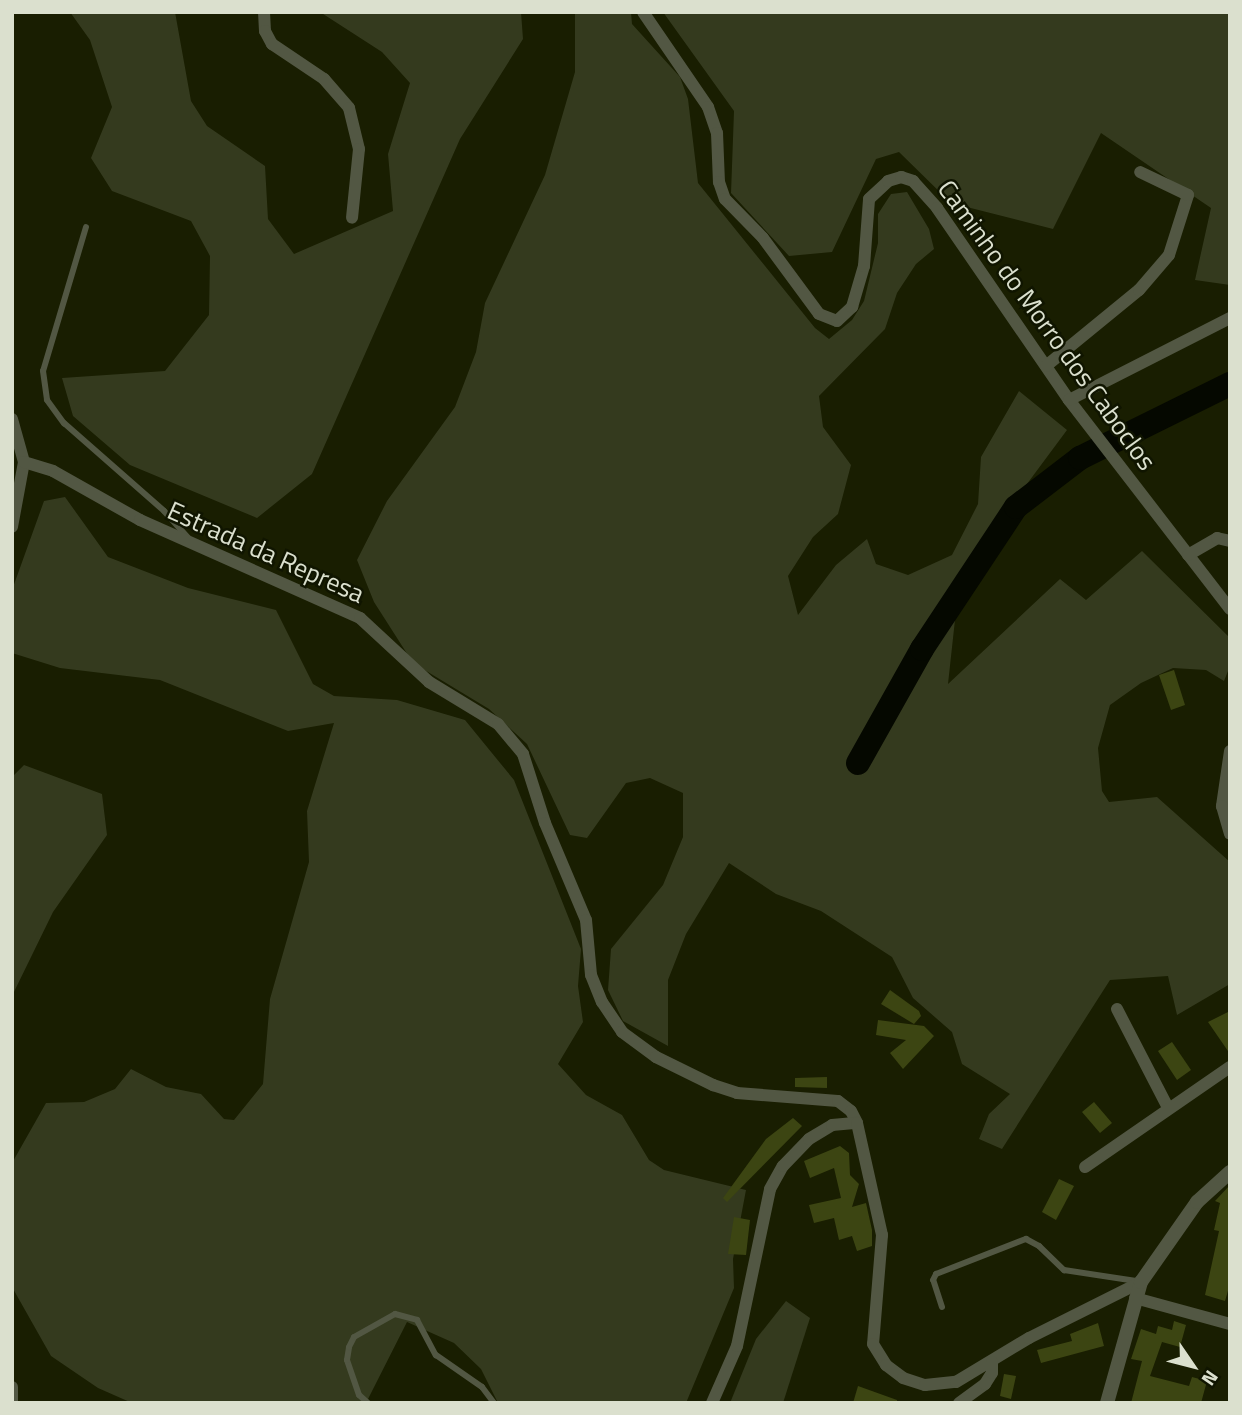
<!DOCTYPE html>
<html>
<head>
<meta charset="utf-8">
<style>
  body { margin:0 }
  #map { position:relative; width:1242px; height:1415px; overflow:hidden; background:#191e01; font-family:"Titillium Web",sans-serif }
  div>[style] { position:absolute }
  .green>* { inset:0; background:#343a1e }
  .river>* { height:24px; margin:-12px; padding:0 12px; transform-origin:12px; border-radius:12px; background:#050800 }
  .building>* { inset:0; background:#3c4512 }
  .service>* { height:6px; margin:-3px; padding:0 3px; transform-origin:3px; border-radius:3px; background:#525743 }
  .minor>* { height:12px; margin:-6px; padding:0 6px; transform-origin:6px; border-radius:6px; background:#525743 }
  .tertiary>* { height:14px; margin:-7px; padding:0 7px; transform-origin:7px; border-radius:7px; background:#525743 }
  span { translate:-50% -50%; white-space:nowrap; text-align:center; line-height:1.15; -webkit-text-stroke:5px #101500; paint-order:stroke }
  .street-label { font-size:26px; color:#dbe0ce }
  .frame { position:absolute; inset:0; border:14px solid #dbe0ce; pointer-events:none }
  .north { position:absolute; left:1158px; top:1331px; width:70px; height:70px; -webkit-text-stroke:5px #101500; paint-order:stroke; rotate:125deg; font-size:19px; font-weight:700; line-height:28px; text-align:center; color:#dbe0ce }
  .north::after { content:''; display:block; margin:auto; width:24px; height:32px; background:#dbe0ce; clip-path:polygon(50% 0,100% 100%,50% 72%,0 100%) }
</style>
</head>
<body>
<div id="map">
  <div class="green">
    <div style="clip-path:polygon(70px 12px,175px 12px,191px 101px,207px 126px,265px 166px,268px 219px,294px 254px,393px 211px,388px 154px,410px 83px,382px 52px,320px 12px,521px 12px,523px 39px,460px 139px,312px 474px,257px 518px,130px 465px,73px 416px,62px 378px,165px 371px,209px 315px,210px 256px,191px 221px,112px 191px,91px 158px,112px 107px,90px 40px)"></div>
    <div style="clip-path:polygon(575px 12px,631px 12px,632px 24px,680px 77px,688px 99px,698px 183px,815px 328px,829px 339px,852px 320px,864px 301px,878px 243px,878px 214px,891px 194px,907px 192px,929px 229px,934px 249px,916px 264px,897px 293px,885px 329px,819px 396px,823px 427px,851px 465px,838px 514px,813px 537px,788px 576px,798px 615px,836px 565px,867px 539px,876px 564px,908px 575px,952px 555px,978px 504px,981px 457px,1019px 391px,1067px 430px,960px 574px,948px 684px,1060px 579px,1086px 600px,1142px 551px,1230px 638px,1230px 666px,1224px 681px,1206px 670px,1173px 668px,1141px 683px,1110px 705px,1098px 748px,1102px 791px,1109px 802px,1157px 797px,1230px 862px,1230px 984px,1177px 1015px,1168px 976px,1110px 980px,1002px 1149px,979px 1139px,989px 1114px,1010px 1094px,962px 1064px,952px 1032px,913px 998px,892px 957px,821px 911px,776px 894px,729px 863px,686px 934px,668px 980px,668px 1046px,623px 1021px,608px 990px,611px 949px,663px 885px,683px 837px,683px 793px,650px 778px,626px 783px,587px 838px,570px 835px,527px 744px,489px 709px,413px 663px,374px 602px,357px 560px,387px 501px,455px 407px,476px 352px,485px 303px,545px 175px,575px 72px)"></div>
    <div style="clip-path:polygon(663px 12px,1230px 12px,1230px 285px,1195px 280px,1211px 208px,1101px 133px,1053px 229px,951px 203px,899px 152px,876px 159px,832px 252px,789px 256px,731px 193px,734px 111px)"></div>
    <div style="clip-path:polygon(65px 497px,108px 557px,188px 588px,276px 610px,313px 684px,334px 696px,397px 700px,465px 720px,514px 780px,581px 949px,578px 986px,583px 1022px,558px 1064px,586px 1095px,622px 1115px,649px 1160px,664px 1170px,746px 1190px,733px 1259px,734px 1288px,686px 1403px,498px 1403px,481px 1369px,454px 1343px,407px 1322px,366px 1403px,132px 1403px,98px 1388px,51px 1356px,12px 1287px,12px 1163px,46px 1103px,84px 1102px,115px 1089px,131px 1069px,166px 1087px,201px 1094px,224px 1119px,234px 1120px,263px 1084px,270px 999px,309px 862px,307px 811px,334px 723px,288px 731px,160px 680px,60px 668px,12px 653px,12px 590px,44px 501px)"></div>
    <div style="clip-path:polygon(24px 765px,102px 794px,107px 835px,53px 912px,12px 996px,12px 777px)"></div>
    <div style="clip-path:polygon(786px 1301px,810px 1318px,783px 1403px,730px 1403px,756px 1339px)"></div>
  </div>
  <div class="river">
    <div style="left:858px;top:763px;width:131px;rotate:-60.7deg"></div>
    <div style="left:922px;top:649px;width:170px;rotate:-56.5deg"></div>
    <div style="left:1016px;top:507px;width:81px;rotate:-37.4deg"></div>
    <div style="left:1080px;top:458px;width:167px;rotate:-26.3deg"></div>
  </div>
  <div class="building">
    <div style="clip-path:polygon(1174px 670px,1185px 705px,1171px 710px,1159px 675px)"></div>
    <div style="clip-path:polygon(890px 990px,919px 1011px,921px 1016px,914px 1024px,881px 1004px)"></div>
    <div style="clip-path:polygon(1230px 1011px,1230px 1054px,1208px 1022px)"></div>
    <div style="clip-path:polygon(878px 1020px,924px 1026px,934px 1036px,903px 1069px,890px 1053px,906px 1040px,876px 1035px)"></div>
    <div style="clip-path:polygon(1172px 1042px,1191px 1070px,1177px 1080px,1158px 1051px)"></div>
    <div style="clip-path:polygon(827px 1077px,827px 1088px,795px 1087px,795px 1078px)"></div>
    <div style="clip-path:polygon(1094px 1102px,1112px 1123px,1100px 1133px,1082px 1112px)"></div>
    <div style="clip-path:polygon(793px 1118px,802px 1126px,727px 1202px,723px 1198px,766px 1139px)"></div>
    <div style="clip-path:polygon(840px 1146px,849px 1153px,850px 1175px,859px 1184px,852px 1207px,866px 1203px,872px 1230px,872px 1246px,857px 1251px,852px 1236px,839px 1240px,834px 1218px,814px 1223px,809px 1205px,841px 1198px,834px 1168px,810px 1178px,804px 1161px)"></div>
    <div style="clip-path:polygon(1059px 1179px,1074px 1186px,1056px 1220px,1042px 1212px)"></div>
    <div style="clip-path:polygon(1230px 1185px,1230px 1284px,1225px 1301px,1205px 1295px,1219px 1231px,1214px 1230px,1220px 1203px,1215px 1201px)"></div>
    <div style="clip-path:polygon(734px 1217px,750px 1220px,746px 1255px,728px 1254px)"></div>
    <div style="clip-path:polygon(1174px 1321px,1186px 1325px,1180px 1347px,1162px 1342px,1150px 1376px,1189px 1386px,1192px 1377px,1207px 1381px,1201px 1403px,1131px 1403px,1142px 1361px,1131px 1359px,1141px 1329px,1156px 1334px,1158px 1326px,1172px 1330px)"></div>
    <div style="clip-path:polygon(1098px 1323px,1104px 1346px,1041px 1363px,1037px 1350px,1072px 1341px,1070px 1334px)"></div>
    <div style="clip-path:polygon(1004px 1374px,1016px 1376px,1011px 1399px,1000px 1396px)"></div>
    <div style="clip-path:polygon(858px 1386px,897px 1400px,897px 1403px,853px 1403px)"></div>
  </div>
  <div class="service">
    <div style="left:86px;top:227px;width:150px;rotate:106.6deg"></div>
    <div style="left:43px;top:371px;width:29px;rotate:82deg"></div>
    <div style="left:47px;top:400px;width:29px;rotate:54deg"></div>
    <div style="left:64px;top:423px;width:133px;rotate:41.3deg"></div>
    <div style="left:164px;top:511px;width:36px;rotate:48deg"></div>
    <div style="left:942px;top:1307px;width:28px;rotate:-108deg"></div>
    <div style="left:933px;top:1280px;width:7px;rotate:-63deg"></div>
    <div style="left:936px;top:1274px;width:97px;rotate:-21.3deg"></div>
    <div style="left:1026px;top:1239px;width:15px;rotate:28deg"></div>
    <div style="left:1039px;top:1246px;width:35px;rotate:44deg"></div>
    <div style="left:1064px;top:1270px;width:73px;rotate:8.7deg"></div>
    <div style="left:368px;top:1403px;width:12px;rotate:-138deg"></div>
    <div style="left:359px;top:1395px;width:37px;rotate:-109deg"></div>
    <div style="left:347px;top:1360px;width:13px;rotate:-81deg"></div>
    <div style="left:349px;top:1347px;width:11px;rotate:-63deg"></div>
    <div style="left:354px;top:1337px;width:47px;rotate:-29.3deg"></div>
    <div style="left:395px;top:1314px;width:23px;rotate:15deg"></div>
    <div style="left:417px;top:1320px;width:40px;rotate:62deg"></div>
    <div style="left:436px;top:1355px;width:56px;rotate:34.8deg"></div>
    <div style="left:482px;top:1387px;width:20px;rotate:53deg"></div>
  </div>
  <div class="minor">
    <div style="left:264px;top:12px;width:19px;rotate:87deg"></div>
    <div style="left:265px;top:31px;width:15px;rotate:62deg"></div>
    <div style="left:272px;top:44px;width:63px;rotate:33.9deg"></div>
    <div style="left:324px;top:79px;width:38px;rotate:49deg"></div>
    <div style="left:349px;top:108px;width:42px;rotate:76.3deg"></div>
    <div style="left:359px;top:149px;width:69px;rotate:95.8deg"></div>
    <div style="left:643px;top:12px;width:115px;rotate:55.6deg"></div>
    <div style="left:708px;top:107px;width:28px;rotate:71deg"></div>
    <div style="left:717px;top:133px;width:49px;rotate:87.7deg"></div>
    <div style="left:719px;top:182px;width:18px;rotate:71deg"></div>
    <div style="left:725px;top:199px;width:54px;rotate:45.7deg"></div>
    <div style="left:763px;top:238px;width:94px;rotate:53.6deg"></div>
    <div style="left:819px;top:314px;width:19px;rotate:21deg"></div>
    <div style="left:837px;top:321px;width:21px;rotate:-43deg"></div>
    <div style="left:852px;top:307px;width:43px;rotate:-73.7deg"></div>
    <div style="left:864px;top:266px;width:67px;rotate:-85.7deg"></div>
    <div style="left:869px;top:199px;width:26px;rotate:-43deg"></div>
    <div style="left:888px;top:181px;width:14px;rotate:-17deg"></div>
    <div style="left:901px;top:177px;width:13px;rotate:18deg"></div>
    <div style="left:913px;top:181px;width:36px;rotate:48deg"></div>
    <div style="left:937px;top:208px;width:233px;rotate:55.5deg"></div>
    <div style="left:1069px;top:400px;width:264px;rotate:52.4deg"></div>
    <div style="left:1046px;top:366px;width:120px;rotate:-39.3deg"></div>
    <div style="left:1139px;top:290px;width:46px;rotate:-49.4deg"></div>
    <div style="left:1169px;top:255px;width:63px;rotate:-72.4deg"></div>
    <div style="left:1188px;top:195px;width:53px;rotate:-154.4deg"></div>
    <div style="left:1069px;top:400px;width:181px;rotate:-27deg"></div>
    <div style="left:12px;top:419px;width:45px;rotate:74.4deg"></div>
    <div style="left:24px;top:462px;width:66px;rotate:100.5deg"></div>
    <div style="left:24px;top:462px;width:30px;rotate:17deg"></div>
    <div style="left:53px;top:471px;width:100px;rotate:29.4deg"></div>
    <div style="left:140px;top:520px;width:241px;rotate:24deg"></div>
    <div style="left:360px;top:618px;width:94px;rotate:42.8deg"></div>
    <div style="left:429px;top:682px;width:81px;rotate:31.3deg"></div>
    <div style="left:498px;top:724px;width:39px;rotate:50deg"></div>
    <div style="left:523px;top:754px;width:72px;rotate:72.3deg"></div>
    <div style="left:545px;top:823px;width:105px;rotate:67.1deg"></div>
    <div style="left:586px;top:920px;width:55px;rotate:84.8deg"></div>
    <div style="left:591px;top:975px;width:29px;rotate:68deg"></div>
    <div style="left:602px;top:1002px;width:36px;rotate:56deg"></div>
    <div style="left:622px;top:1032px;width:42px;rotate:36.3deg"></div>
    <div style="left:656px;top:1057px;width:64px;rotate:26.2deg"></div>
    <div style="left:713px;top:1085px;width:25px;rotate:18deg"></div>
    <div style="left:737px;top:1093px;width:101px;rotate:4.5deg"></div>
    <div style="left:838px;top:1101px;width:16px;rotate:38deg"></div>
    <div style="left:851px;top:1111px;width:13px;rotate:63deg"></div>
    <div style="left:1188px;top:555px;width:34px;rotate:-30deg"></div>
    <div style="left:1217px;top:538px;width:13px;rotate:13deg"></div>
    <div style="left:1230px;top:751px;width:56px;rotate:98.3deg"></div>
    <div style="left:1222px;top:806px;width:29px;rotate:74deg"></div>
    <div style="left:1117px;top:1009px;width:109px;rotate:62.7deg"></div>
    <div style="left:1085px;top:1167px;width:176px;rotate:-34.6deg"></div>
    <div style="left:1135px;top:1298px;width:98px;rotate:15.3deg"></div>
    <div style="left:12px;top:1387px;width:16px;rotate:90deg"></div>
    <div style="left:712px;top:1403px;width:62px;rotate:-66.3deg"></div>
    <div style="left:737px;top:1346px;width:160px;rotate:-78.1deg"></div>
    <div style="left:770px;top:1189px;width:26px;rotate:-61deg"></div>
    <div style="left:783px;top:1166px;width:37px;rotate:-46deg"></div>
    <div style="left:809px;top:1139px;width:27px;rotate:-31deg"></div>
    <div style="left:832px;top:1125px;width:25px;rotate:-5deg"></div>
    <div style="left:857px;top:1123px;width:115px;rotate:77.4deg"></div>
    <div style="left:882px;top:1235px;width:109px;rotate:94.7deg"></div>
    <div style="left:873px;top:1344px;width:25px;rotate:58deg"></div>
    <div style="left:886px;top:1365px;width:21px;rotate:37deg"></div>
    <div style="left:903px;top:1378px;width:23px;rotate:18deg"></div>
    <div style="left:925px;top:1385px;width:31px;rotate:-6deg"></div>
    <div style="left:956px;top:1382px;width:85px;rotate:-31.1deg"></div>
    <div style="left:1029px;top:1338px;width:125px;rotate:-26.6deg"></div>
    <div style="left:959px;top:1403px;width:32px;rotate:-36deg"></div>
    <div style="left:985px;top:1384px;width:13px;rotate:-58deg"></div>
    <div style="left:992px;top:1373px;width:11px;rotate:-90deg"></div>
  </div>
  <div class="tertiary">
    <div style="left:1107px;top:1403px;width:126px;rotate:-74.3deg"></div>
    <div style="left:1141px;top:1282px;width:98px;rotate:-55deg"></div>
    <div style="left:1197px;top:1202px;width:45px;rotate:-42.3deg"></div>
  </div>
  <div class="street-label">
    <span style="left:1047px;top:325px;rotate:54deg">Caminho do Morro dos Caboclos</span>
    <span style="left:266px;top:552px;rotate:24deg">Estrada da Represa</span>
  </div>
  <div class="frame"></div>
  <div class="north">N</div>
</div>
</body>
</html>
